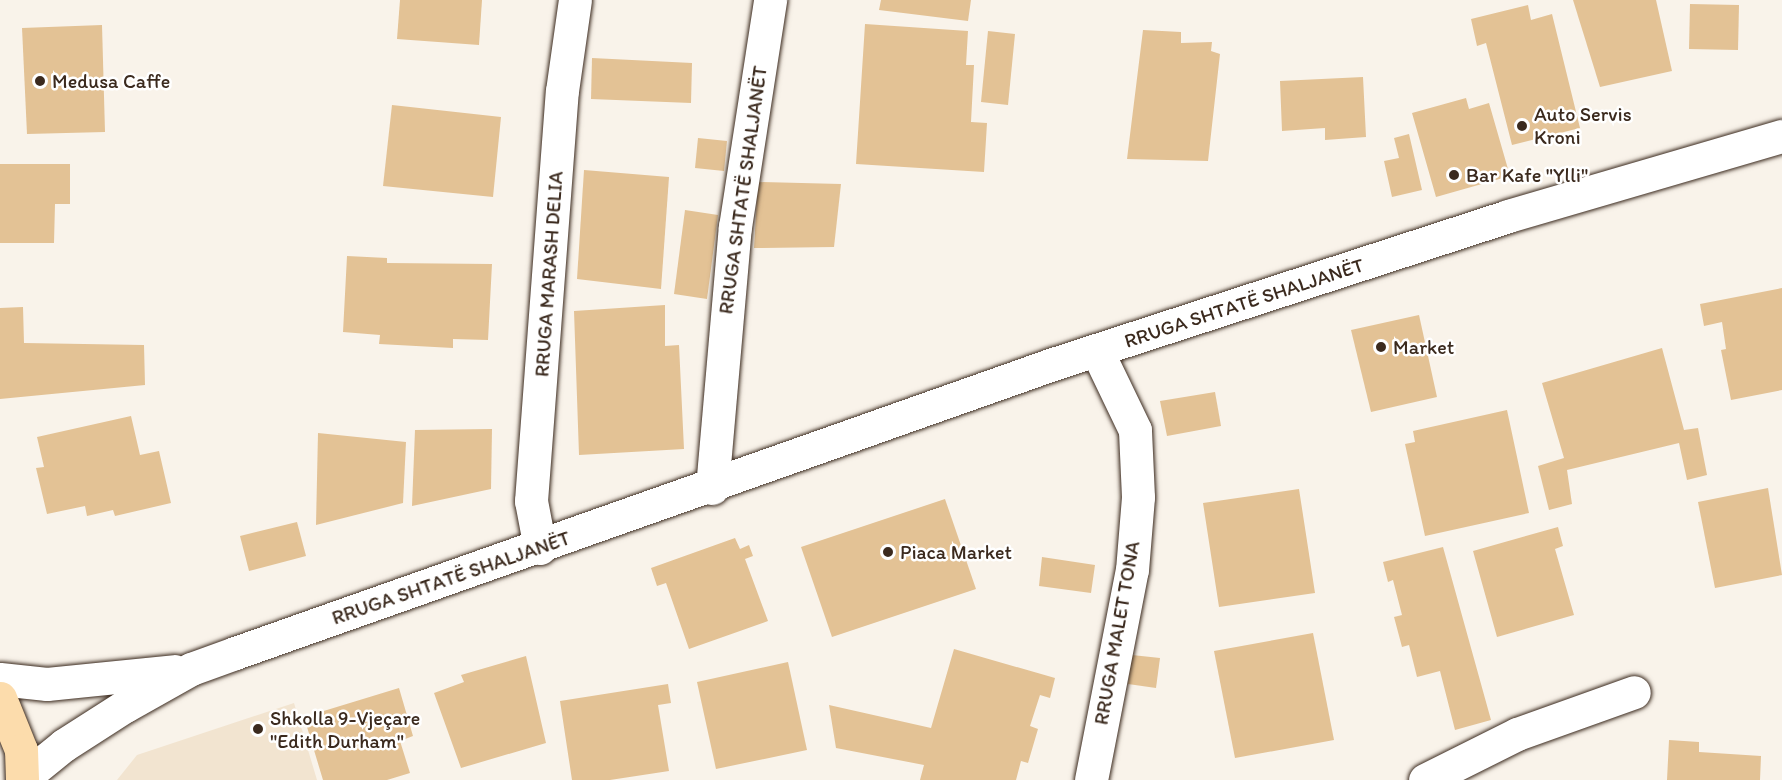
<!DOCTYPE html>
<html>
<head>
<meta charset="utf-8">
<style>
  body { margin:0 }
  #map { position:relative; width:1782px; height:780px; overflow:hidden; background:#f9f3ea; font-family:Itim,sans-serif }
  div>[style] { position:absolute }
  .built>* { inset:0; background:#f2e4d0 }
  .building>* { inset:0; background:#e3c295 }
  .roads { filter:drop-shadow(0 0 2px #3b2a1e) drop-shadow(0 0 2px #3b2a1e) }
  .minor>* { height:33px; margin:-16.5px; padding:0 16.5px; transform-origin:16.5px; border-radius:16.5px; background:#fff }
  .secondary>* { height:33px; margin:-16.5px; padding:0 16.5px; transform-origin:16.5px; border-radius:16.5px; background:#fff }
  .primary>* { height:33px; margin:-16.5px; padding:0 16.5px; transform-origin:16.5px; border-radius:16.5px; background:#fcdcac }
  .dots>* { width:16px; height:16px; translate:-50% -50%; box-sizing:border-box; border:3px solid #fff; border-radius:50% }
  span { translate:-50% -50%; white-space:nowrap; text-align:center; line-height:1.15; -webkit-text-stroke:5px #fff; paint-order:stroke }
  .poi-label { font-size:20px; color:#3b2a1e }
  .left { translate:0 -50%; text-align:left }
  .street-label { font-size:20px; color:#3b2a1e }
</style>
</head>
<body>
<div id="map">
  <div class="built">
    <div style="clip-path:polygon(294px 703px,317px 780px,117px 780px,137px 755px)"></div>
  </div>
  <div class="building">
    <div style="clip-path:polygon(400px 0,482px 0,479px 45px,397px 39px)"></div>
    <div style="clip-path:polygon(881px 0,971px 0,968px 21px,879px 10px)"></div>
    <div style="clip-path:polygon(1573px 0,1656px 0,1672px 71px,1600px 87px)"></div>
    <div style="clip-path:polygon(1690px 4px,1739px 5px,1738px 50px,1689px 49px)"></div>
    <div style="clip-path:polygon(1528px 5px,1531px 20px,1552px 14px,1580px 128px,1512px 145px,1486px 43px,1477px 46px,1471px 19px)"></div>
    <div style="clip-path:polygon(865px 24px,968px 31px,966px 65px,974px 65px,971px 122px,987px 123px,984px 172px,856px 164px)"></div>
    <div style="clip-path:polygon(102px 25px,105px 132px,27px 134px,22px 28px)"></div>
    <div style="clip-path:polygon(1143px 30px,1181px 32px,1181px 43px,1212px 42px,1211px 51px,1220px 54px,1208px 161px,1127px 159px)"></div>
    <div style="clip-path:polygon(988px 31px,1015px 34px,1008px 105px,981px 102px)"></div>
    <div style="clip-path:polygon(592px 58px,692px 63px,691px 103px,591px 99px)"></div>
    <div style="clip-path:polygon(1363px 77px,1366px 137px,1325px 140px,1325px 128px,1282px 131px,1280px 81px)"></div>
    <div style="clip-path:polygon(1466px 98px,1469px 109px,1489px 103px,1510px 176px,1436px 197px,1412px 113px)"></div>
    <div style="clip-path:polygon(392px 105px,501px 117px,493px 197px,383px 186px)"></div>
    <div style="clip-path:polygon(1409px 134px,1422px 190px,1392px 197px,1384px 161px,1399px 158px,1394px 138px)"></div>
    <div style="clip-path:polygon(698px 138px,727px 141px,724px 171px,695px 168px)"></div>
    <div style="clip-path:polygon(0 164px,70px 164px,70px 204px,55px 204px,54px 243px,0 243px)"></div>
    <div style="clip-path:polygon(584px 170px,669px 177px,661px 289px,577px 279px)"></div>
    <div style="clip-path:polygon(758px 182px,841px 184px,834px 247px,754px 248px)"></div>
    <div style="clip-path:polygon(685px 210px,718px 215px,707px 299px,674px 294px)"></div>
    <div style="clip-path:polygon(347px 256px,387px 258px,387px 263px,492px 264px,488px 340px,453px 339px,453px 348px,379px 344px,380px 335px,343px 332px)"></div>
    <div style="clip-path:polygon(1782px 288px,1782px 390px,1731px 400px,1721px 350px,1726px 349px,1722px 322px,1704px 326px,1700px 304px)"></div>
    <div style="clip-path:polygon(665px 305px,665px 346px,679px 345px,684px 449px,579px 455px,574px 311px)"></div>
    <div style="clip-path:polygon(23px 307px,24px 343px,144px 345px,145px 385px,0 399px,0 308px)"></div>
    <div style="clip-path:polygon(1419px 315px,1437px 397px,1371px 412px,1351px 330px)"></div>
    <div style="clip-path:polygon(1662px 348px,1684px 430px,1698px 428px,1707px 475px,1687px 480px,1679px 443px,1567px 470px,1572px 504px,1549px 510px,1538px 466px,1564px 458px,1542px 383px)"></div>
    <div style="clip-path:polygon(1215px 392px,1221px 426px,1167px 436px,1160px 401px)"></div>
    <div style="clip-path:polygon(1507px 410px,1529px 513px,1425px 536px,1405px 444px,1415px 442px,1413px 431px)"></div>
    <div style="clip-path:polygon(131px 416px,140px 455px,159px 451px,171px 503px,115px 516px,113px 510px,87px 516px,85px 506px,47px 514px,36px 468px,44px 467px,37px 437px)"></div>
    <div style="clip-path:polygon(492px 429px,491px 489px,412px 506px,415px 430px)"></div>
    <div style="clip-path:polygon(318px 433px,406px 442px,403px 503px,316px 525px)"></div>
    <div style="clip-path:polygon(1768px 488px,1782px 575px,1715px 588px,1698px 502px)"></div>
    <div style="clip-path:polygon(1299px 489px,1315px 593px,1219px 607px,1203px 503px)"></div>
    <div style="clip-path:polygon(945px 499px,976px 589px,832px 637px,801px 547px)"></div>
    <div style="clip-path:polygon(297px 522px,306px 556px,249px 571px,240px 536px)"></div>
    <div style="clip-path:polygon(1558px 527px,1563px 546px,1555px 549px,1574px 615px,1497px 637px,1473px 551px)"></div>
    <div style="clip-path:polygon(735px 538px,740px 549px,749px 545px,753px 556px,745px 559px,768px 621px,689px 649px,666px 583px,657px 586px,651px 568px)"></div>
    <div style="clip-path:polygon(1443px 547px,1491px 720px,1455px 730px,1440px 671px,1417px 677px,1409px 645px,1402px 647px,1394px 617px,1402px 615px,1393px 580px,1388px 582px,1383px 562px)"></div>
    <div style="clip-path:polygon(1042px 557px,1095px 565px,1091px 593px,1039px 586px)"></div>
    <div style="clip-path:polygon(1313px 633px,1334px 740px,1235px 758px,1214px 651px)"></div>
    <div style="clip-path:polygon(954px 649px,1055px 678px,1050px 698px,1040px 695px,1030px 726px,1038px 729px,1028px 763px,1021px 761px,1016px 780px,920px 780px,924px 765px,836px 748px,829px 705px,931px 728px)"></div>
    <div style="clip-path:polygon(1132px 655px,1160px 658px,1156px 688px,1128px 684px)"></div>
    <div style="clip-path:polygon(526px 656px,546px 743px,461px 768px,434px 693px,464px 682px,461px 675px)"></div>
    <div style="clip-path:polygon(788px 662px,807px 750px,716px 769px,697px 682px)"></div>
    <div style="clip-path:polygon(668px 684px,671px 703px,658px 705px,669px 771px,610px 780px,572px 780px,560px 701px)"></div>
    <div style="clip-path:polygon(399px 688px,413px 736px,400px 741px,410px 773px,387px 780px,323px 780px,304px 717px)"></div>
    <div style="clip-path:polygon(1669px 740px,1699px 742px,1699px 752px,1761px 756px,1760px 780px,1667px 780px)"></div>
  </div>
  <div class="roads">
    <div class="minor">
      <div style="left:712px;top:488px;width:262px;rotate:-85deg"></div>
      <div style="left:735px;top:227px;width:230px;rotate:-81.2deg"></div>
      <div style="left:540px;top:548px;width:48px;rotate:-100.8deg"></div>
      <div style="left:531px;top:501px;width:411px;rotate:-85.7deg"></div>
      <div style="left:562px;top:91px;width:92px;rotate:-81.9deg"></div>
      <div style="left:1091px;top:780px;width:214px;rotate:-79deg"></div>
      <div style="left:1132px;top:570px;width:73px;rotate:-85.3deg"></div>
      <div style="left:1138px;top:497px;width:67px;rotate:-92.6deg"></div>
      <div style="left:1135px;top:430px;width:88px;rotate:-115.7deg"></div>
      <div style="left:1425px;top:780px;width:103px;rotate:-26.6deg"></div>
      <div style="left:1517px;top:734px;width:124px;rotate:-19.7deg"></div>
    </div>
    <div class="secondary">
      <div style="left:0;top:679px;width:47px;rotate:6.1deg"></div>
      <div style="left:47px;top:684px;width:128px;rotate:-5.8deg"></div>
      <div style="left:22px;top:779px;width:54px;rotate:-39deg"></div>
      <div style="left:64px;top:745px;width:72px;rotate:-32.6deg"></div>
      <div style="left:125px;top:706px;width:76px;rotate:-29.3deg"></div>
      <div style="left:191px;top:669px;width:47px;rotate:-20deg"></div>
      <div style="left:235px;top:653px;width:864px;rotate:-19.46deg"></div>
      <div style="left:1050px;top:365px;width:482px;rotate:-18deg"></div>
      <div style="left:1508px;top:216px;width:285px;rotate:-16.3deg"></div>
    </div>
    <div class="primary">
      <div style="left:0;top:698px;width:56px;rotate:68deg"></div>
      <div style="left:21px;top:750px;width:30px;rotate:88deg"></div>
    </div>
  </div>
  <div class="dots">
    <div style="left:40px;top:81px;background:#3b2a1e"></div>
    <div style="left:1522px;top:126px;background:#3b2a1e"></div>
    <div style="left:1454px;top:175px;background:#3b2a1e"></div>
    <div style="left:1381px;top:347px;background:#3b2a1e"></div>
    <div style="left:888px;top:552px;background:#3b2a1e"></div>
    <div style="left:258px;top:729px;background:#3b2a1e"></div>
  </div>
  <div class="poi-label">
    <span class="left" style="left:52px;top:81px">Medusa Caffe</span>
    <span class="left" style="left:1534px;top:126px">Auto Servis<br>Kroni</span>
    <span class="left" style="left:1466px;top:175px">Bar Kafe "Ylli"</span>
    <span class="left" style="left:1393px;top:347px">Market</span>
    <span class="left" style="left:900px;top:552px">Piaca Market</span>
    <span class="left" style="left:270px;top:730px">Shkolla 9-Vjeçare<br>"Edith Durham"</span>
  </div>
  <div class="street-label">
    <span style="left:743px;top:190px;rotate:-82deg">RRUGA SHTATË SHALJANËT</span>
    <span style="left:549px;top:274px;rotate:-86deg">RRUGA MARASH DELIA</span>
    <span style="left:1244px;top:303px;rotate:-18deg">RRUGA SHTATË SHALJANËT</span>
    <span style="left:451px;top:578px;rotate:-19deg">RRUGA SHTATË SHALJANËT</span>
    <span style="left:1117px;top:633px;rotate:-80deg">RRUGA MALET TONA</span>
  </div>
</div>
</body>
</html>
